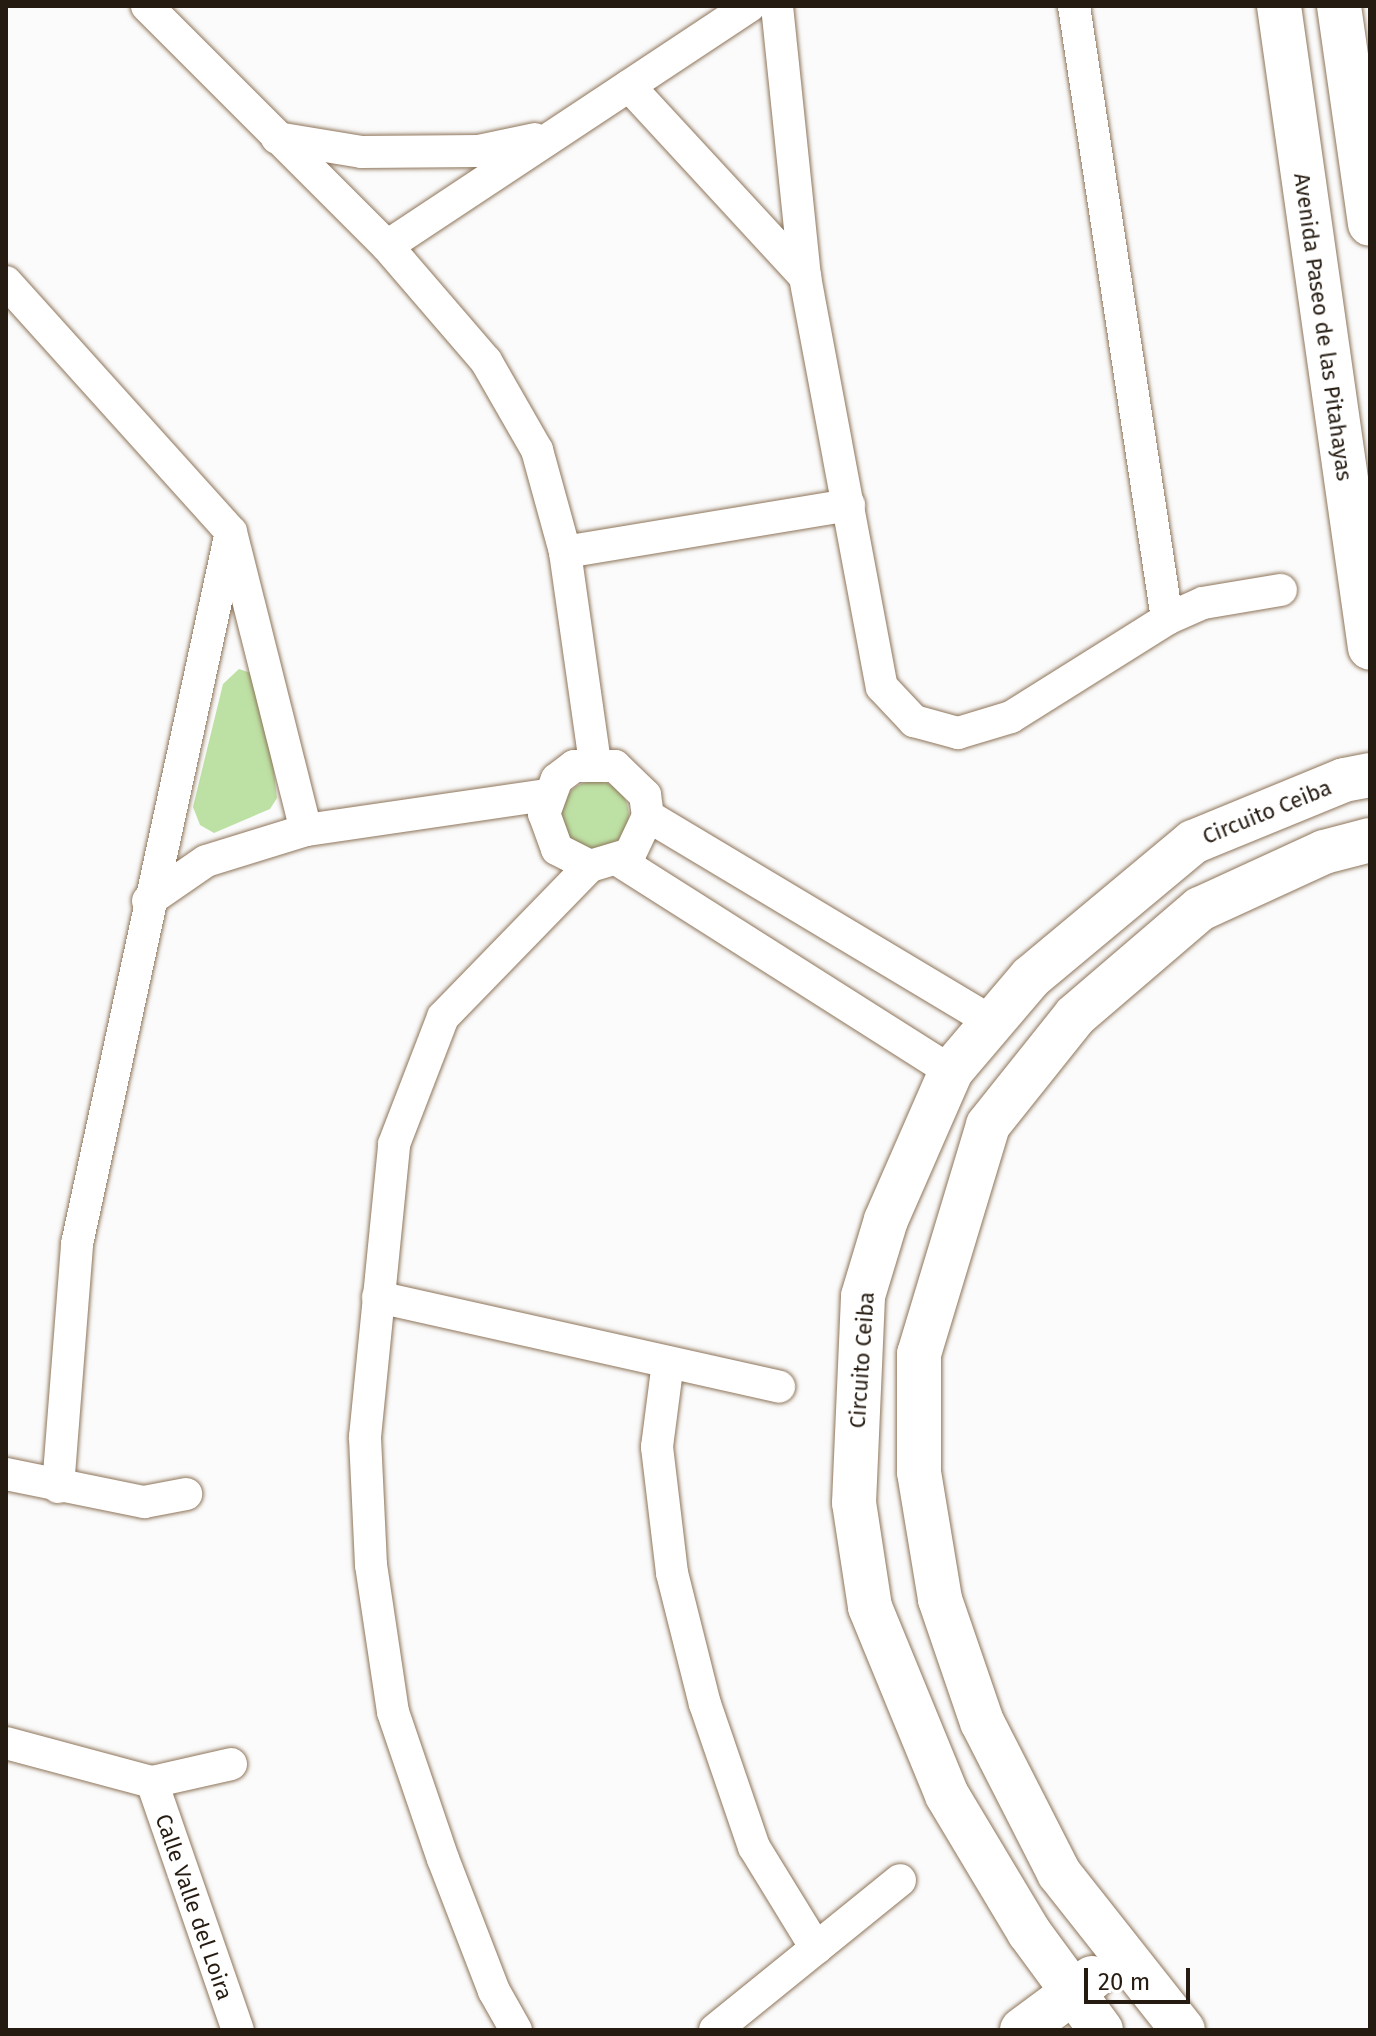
<!DOCTYPE html>
<html>
<head>
<meta charset="utf-8">
<style>
  body { margin:0 }
  #map { position:relative; width:1376px; height:2036px; overflow:hidden; background:#fbfbfb; font-family:"Fira Sans",sans-serif }
  div>[style] { position:absolute }
  .green>* { inset:0; background:#bde0a4 }
  .round { border-radius:50% }
  .roads { filter:drop-shadow(0 0 2px #8e755a) drop-shadow(0 0 2px #8e755a) }
  .street>* { height:32px; margin:-16px; padding:0 16px; transform-origin:16px; border-radius:16px; background:#fff }
  .secondary>* { height:44px; margin:-22px; padding:0 22px; transform-origin:22px; border-radius:22px; background:#fff }
  span { translate:-50% -50%; white-space:nowrap; text-align:center; line-height:1.15; -webkit-text-stroke:6px #fff; paint-order:stroke }
  .street-label { font-size:22px; color:#251b11 }
  .frame { position:absolute; inset:0; border:8px solid #251b11; pointer-events:none }
  .scale { position:absolute; left:1084px; top:1968px; width:106px; height:36px; box-sizing:border-box; border:4px solid #251b11; border-top:0; padding-left:10px; font-size:24px; line-height:28px; white-space:nowrap; color:#251b11; -webkit-text-stroke:6px #fff; paint-order:stroke }
</style>
</head>
<body>
<div id="map">
  <div class="green">
    <div style="clip-path:polygon(239px 669px,254px 674px,264px 689px,277px 798px,270px 809px,214px 833px,200px 825px,193px 807px,223px 684px)"></div>
    <div class="round" style="left:561px;top:781px;width:68px;height:68px"></div>
  </div>
  <div class="roads">
    <div class="street">
      <div style="left:147px;top:6px;width:339px;rotate:45deg"></div>
      <div style="left:387px;top:246px;width:152px;rotate:49.3deg"></div>
      <div style="left:486px;top:361px;width:103px;rotate:60.2deg"></div>
      <div style="left:537px;top:450px;width:106px;rotate:74.6deg"></div>
      <div style="left:565px;top:552px;width:212px;rotate:81.9deg"></div>
      <div style="left:777px;top:6px;width:272px;rotate:84.1deg"></div>
      <div style="left:805px;top:277px;width:417px;rotate:79.4deg"></div>
      <div style="left:882px;top:687px;width:47px;rotate:46.7deg"></div>
      <div style="left:914px;top:721px;width:46px;rotate:15.3deg"></div>
      <div style="left:958px;top:733px;width:55px;rotate:-16.8deg"></div>
      <div style="left:1011px;top:717px;width:184px;rotate:-32.1deg"></div>
      <div style="left:1167px;top:619px;width:39px;rotate:-24deg"></div>
      <div style="left:1203px;top:603px;width:79px;rotate:-9.5deg"></div>
      <div style="left:1074px;top:6px;width:620px;rotate:81.37deg"></div>
      <div style="left:629px;top:86px;width:260px;rotate:47.3deg"></div>
      <div style="left:277px;top:138px;width:86px;rotate:9.4deg"></div>
      <div style="left:362px;top:152px;width:117px;rotate:-0.5deg"></div>
      <div style="left:479px;top:151px;width:57px;rotate:-12.1deg"></div>
      <div style="left:387px;top:246px;width:434px;rotate:-33.5deg"></div>
      <div style="left:6px;top:282px;width:336px;rotate:48deg"></div>
      <div style="left:231px;top:532px;width:307px;rotate:75.9deg"></div>
      <div style="left:565px;top:552px;width:288px;rotate:-9.4deg"></div>
      <div style="left:648px;top:816px;width:42px;rotate:115.3deg"></div>
      <div style="left:630px;top:854px;width:42px;rotate:163.3deg"></div>
      <div style="left:590px;top:866px;width:37px;rotate:-153deg"></div>
      <div style="left:557px;top:849px;width:37px;rotate:-110deg"></div>
      <div style="left:544px;top:814px;width:37px;rotate:-70deg"></div>
      <div style="left:557px;top:779px;width:21px;rotate:-37deg"></div>
      <div style="left:574px;top:766px;width:41px"></div>
      <div style="left:615px;top:766px;width:42px;rotate:44deg"></div>
      <div style="left:645px;top:795px;width:21px;rotate:82deg"></div>
      <div style="left:648px;top:816px;width:401px;rotate:30.9deg"></div>
      <div style="left:618px;top:860px;width:394px;rotate:32.4deg"></div>
      <div style="left:148px;top:901px;width:70px;rotate:-34.6deg"></div>
      <div style="left:206px;top:861px;width:105px;rotate:-17.2deg"></div>
      <div style="left:306px;top:830px;width:244px;rotate:-8.3deg"></div>
      <div style="left:378px;top:1297px;width:411px;rotate:12.6deg"></div>
      <div style="left:668px;top:1362px;width:86px;rotate:97.4deg"></div>
      <div style="left:657px;top:1447px;width:127px;rotate:83.2deg"></div>
      <div style="left:672px;top:1573px;width:135px;rotate:75.9deg"></div>
      <div style="left:705px;top:1704px;width:151px;rotate:71.1deg"></div>
      <div style="left:754px;top:1847px;width:119px;rotate:58.5deg"></div>
      <div style="left:6px;top:1474px;width:141px;rotate:11.5deg"></div>
      <div style="left:144px;top:1502px;width:43px;rotate:-10.8deg"></div>
      <div style="left:58px;top:1487px;width:244px;rotate:-85.5deg"></div>
      <div style="left:77px;top:1244px;width:728px;rotate:-77.8deg"></div>
      <div style="left:6px;top:1743px;width:151px;rotate:15deg"></div>
      <div style="left:152px;top:1782px;width:81px;rotate:-12.8deg"></div>
      <div style="left:152px;top:1782px;width:262px;rotate:70.9deg"></div>
      <div style="left:516px;top:2030px;width:45px;rotate:-119.4deg"></div>
      <div style="left:494px;top:1991px;width:142px;rotate:-111.1deg"></div>
      <div style="left:443px;top:1859px;width:155px;rotate:-108.8deg"></div>
      <div style="left:393px;top:1712px;width:149px;rotate:-98.5deg"></div>
      <div style="left:371px;top:1565px;width:128px;rotate:-92.7deg"></div>
      <div style="left:365px;top:1437px;width:294px;rotate:-84.3deg"></div>
      <div style="left:394px;top:1144px;width:136px;rotate:-68.9deg"></div>
      <div style="left:443px;top:1017px;width:211px;rotate:-45.8deg"></div>
      <div style="left:715px;top:2030px;width:238px;rotate:-39deg"></div>
    </div>
    <div class="secondary">
      <div style="left:1279px;top:6px;width:648px;rotate:81.93deg"></div>
      <div style="left:1339px;top:6px;width:220px;rotate:81.9deg"></div>
      <div style="left:1022px;top:2030px;width:87px;rotate:-36.6deg"></div>
      <div style="left:1101px;top:2030px;width:122px;rotate:-126.3deg"></div>
      <div style="left:1029px;top:1932px;width:160px;rotate:-120.9deg"></div>
      <div style="left:947px;top:1795px;width:203px;rotate:-112.3deg"></div>
      <div style="left:870px;top:1607px;width:105px;rotate:-98.7deg"></div>
      <div style="left:854px;top:1503px;width:207px;rotate:-87.5deg"></div>
      <div style="left:863px;top:1296px;width:79px;rotate:-73.2deg"></div>
      <div style="left:886px;top:1220px;width:163px;rotate:-66.4deg"></div>
      <div style="left:951px;top:1071px;width:123px;rotate:-49.6deg"></div>
      <div style="left:1031px;top:977px;width:211px;rotate:-39.8deg"></div>
      <div style="left:1193px;top:842px;width:163px;rotate:-22.3deg"></div>
      <div style="left:1344px;top:780px;width:26px;rotate:-11deg"></div>
      <div style="left:1183px;top:2030px;width:200px;rotate:-128.3deg"></div>
      <div style="left:1059px;top:1873px;width:169px;rotate:-117deg"></div>
      <div style="left:982px;top:1722px;width:130px;rotate:-108.9deg"></div>
      <div style="left:940px;top:1599px;width:129px;rotate:-99.4deg"></div>
      <div style="left:919px;top:1472px;width:118px;rotate:-90deg"></div>
      <div style="left:919px;top:1354px;width:239px;rotate:-73.2deg"></div>
      <div style="left:988px;top:1125px;width:139px;rotate:-51.4deg"></div>
      <div style="left:1075px;top:1016px;width:165px;rotate:-40.6deg"></div>
      <div style="left:1200px;top:909px;width:136px;rotate:-24.7deg"></div>
      <div style="left:1324px;top:852px;width:48px;rotate:-14.6deg"></div>
    </div>
  </div>
  <div class="street-label">
    <span style="left:1323px;top:327px;rotate:82deg">Avenida Paseo de las Pitahayas</span>
    <span style="left:1267px;top:812px;rotate:-22deg">Circuito Ceiba</span>
    <span style="left:862px;top:1360px;rotate:-86deg">Circuito Ceiba</span>
    <span style="left:194px;top:1907px;rotate:71deg">Calle Valle del Loira</span>
  </div>
  <div class="frame"></div>
  <div class="scale">20 m</div>
</div>
</body>
</html>
